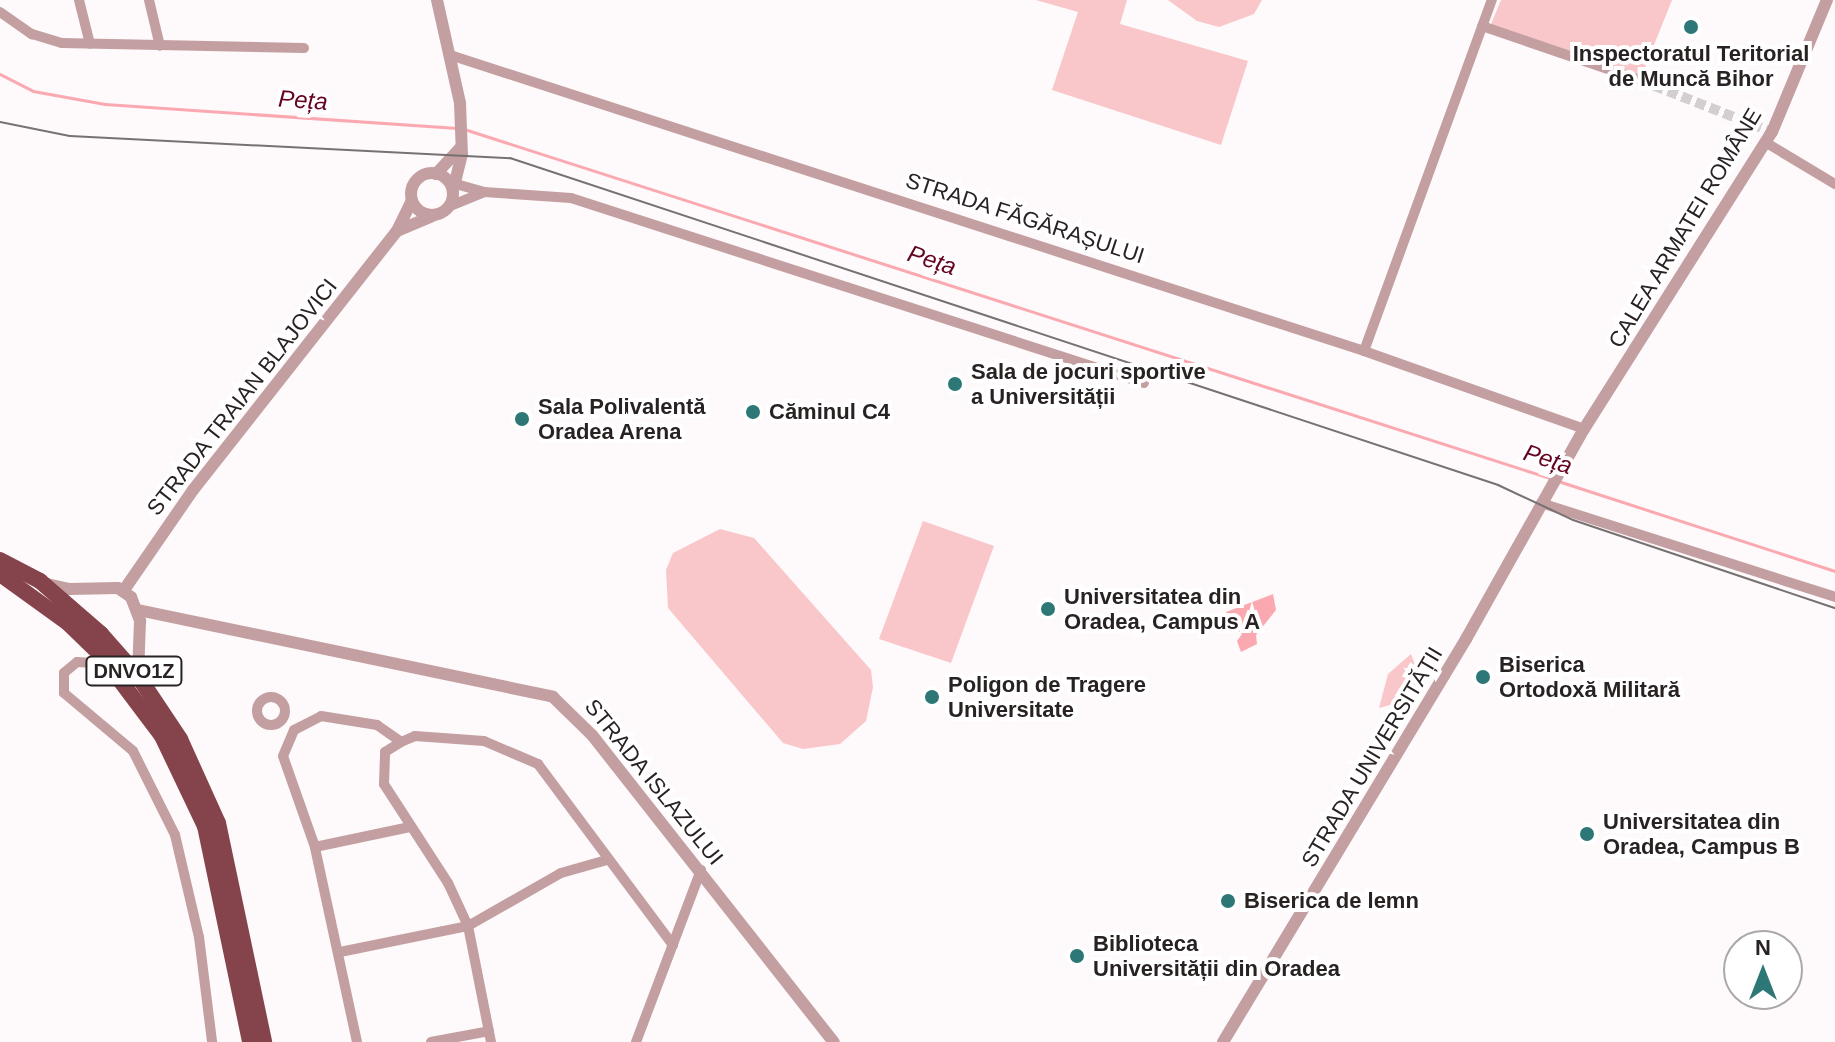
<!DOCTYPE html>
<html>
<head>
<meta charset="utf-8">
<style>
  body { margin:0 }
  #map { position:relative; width:1835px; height:1042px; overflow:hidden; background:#fef9fa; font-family:Helvetica,sans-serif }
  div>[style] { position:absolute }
  .green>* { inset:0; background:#f9c7ca }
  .water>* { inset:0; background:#fba9b0 }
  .stream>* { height:3px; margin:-1.5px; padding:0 1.5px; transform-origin:1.5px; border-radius:1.5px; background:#fba9b0 }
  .minor-tunnel>* { height:10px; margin-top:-5px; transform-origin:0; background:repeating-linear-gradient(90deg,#d3cecf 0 10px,transparent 0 15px) }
  .minor>* { height:10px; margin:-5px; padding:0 5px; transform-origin:5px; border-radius:5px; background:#c39fa1 }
  .minor>.ring { margin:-5px; padding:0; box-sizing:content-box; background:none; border:10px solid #c39fa1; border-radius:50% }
  .tertiary>* { height:12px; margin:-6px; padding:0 6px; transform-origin:6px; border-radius:6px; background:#c39fa1 }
  .tertiary>.ring { margin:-6px; padding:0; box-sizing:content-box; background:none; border:12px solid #c39fa1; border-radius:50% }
  .trunk>* { height:16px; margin:-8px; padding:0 8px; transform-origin:8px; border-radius:8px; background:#85444c }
  .tram>* { height:2px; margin:-1px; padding:0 1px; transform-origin:1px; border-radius:1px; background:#777171 }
  .dots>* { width:22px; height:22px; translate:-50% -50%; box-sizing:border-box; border:4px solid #fff; border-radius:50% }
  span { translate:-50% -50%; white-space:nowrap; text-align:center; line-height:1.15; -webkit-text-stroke:8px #fff; paint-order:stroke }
  .shield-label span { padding:2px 6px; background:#fff; border:2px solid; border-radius:6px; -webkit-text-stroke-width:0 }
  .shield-label { font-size:20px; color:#292222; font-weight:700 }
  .poi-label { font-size:22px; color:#292222; font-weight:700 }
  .left { translate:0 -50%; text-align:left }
  .street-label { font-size:22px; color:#292222 }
  .water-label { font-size:24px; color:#650320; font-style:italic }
  .north { position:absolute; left:1723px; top:930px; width:80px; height:80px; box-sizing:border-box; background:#fff; border:2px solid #a9a7a7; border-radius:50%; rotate:0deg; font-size:22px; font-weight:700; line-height:32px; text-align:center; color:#292222 }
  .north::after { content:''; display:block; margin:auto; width:28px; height:36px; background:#2d7776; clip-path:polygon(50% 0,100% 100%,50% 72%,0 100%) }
</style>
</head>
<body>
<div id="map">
  <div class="green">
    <div style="clip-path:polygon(1036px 0,1127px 0,1120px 24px,1248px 61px,1221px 145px,1052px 90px,1078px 12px)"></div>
    <div style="clip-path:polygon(1168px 0,1262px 0,1254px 14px,1219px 27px,1197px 21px)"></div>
    <div style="clip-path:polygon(1501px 0,1672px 0,1640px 80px,1489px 29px)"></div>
    <div style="clip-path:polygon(923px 521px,994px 546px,951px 663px,879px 639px)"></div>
    <div style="clip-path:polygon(720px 529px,754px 538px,871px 670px,873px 687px,866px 721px,840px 744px,803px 749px,783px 743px,668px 608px,666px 570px,673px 553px)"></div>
    <div style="clip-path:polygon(1411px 654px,1421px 680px,1412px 699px,1379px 708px,1388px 674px)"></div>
  </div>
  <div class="water">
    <div style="clip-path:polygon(1273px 594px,1276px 610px,1256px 635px,1257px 644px,1241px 652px,1237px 641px,1242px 634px,1226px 622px,1226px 612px)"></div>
  </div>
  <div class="stream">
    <div style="left:0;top:74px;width:37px;rotate:27deg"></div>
    <div style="left:33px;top:91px;width:73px;rotate:10.2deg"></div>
    <div style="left:105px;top:104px;width:353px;rotate:3.9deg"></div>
    <div style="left:464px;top:129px;width:1141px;rotate:17.82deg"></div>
    <div style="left:1561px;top:482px;width:288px;rotate:18deg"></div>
  </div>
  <div class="minor-tunnel">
    <div style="left:1640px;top:80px;width:142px;rotate:21.5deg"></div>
  </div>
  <div class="minor">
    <div style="left:79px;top:0;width:45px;rotate:76deg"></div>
    <div style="left:149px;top:0;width:47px;rotate:76.6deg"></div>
    <div style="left:0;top:12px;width:39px;rotate:35deg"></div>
    <div style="left:32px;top:34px;width:31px;rotate:17deg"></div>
    <div style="left:62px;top:43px;width:242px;rotate:1.2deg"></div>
    <div style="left:1482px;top:26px;width:167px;rotate:18.9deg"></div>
    <div style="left:450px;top:55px;width:961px;rotate:17.94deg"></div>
    <div style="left:1364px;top:351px;width:233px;rotate:19.5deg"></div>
    <div style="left:1765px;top:142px;width:82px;rotate:31deg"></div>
    <div style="left:449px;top:182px;width:36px;rotate:16deg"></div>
    <div style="left:450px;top:206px;width:37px;rotate:-22deg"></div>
    <div style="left:484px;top:192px;width:87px;rotate:3.9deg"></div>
    <div style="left:571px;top:198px;width:602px;rotate:17.89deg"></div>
    <div style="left:1364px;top:351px;width:374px;rotate:-70deg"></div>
    <div style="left:1541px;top:503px;width:309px;rotate:17.7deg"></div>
    <div style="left:109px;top:675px;width:19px;rotate:-141deg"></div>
    <div style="left:94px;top:663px;width:17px;rotate:-177deg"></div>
    <div style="left:77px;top:662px;width:17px;rotate:140deg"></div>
    <div style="left:64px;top:673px;width:20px;rotate:90deg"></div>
    <div style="left:64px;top:693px;width:90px;rotate:40deg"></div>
    <div style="left:133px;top:751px;width:94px;rotate:63.4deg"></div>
    <div style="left:175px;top:835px;width:105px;rotate:76.8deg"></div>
    <div style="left:199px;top:937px;width:106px;rotate:82.9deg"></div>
    <div class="ring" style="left:257px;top:697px;width:18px;height:18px"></div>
    <div style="left:315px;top:847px;width:97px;rotate:-11.9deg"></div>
    <div style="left:340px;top:952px;width:131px;rotate:-11.5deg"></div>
    <div style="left:468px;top:926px;width:107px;rotate:-29.7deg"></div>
    <div style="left:561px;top:873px;width:48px;rotate:-15.8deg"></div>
    <div style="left:357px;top:1042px;width:199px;rotate:-102.2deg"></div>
    <div style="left:315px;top:847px;width:96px;rotate:-109.4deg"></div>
    <div style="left:283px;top:756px;width:28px;rotate:-67deg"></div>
    <div style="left:294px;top:730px;width:30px;rotate:-27deg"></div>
    <div style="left:321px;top:716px;width:57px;rotate:9.1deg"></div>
    <div style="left:377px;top:725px;width:29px;rotate:35deg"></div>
    <div style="left:431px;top:1042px;width:59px;rotate:-10.7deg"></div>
    <div style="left:491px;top:1042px;width:118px;rotate:-101.2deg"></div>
    <div style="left:468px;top:926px;width:47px;rotate:-114.9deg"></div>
    <div style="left:448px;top:883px;width:118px;rotate:-122.9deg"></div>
    <div style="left:384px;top:784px;width:32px;rotate:-88deg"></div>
    <div style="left:385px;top:752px;width:19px;rotate:-32deg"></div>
    <div style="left:401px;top:742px;width:15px;rotate:-23deg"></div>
    <div style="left:415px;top:736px;width:69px;rotate:4.1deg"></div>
    <div style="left:484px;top:741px;width:59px;rotate:23.1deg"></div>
    <div style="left:538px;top:764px;width:226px;rotate:53.3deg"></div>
    <div style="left:636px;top:1042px;width:184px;rotate:-69.3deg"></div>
  </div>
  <div class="tertiary">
    <div style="left:437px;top:0;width:106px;rotate:77.4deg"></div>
    <div style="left:460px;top:103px;width:51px;rotate:87.8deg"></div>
    <div style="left:462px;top:154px;width:38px;rotate:104deg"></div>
    <div class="ring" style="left:411px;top:173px;width:30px;height:30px"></div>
    <div style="left:436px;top:174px;width:35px;rotate:-47deg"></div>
    <div style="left:397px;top:231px;width:38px;rotate:-23deg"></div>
    <div style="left:47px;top:584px;width:23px;rotate:13deg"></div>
    <div style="left:69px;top:589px;width:49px;rotate:-1.2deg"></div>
    <div style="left:118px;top:588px;width:16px;rotate:35deg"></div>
    <div style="left:131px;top:597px;width:26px;rotate:69deg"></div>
    <div style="left:140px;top:621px;width:55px;rotate:92.1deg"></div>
    <div style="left:124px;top:590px;width:121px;rotate:-55.4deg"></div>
    <div style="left:193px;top:490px;width:330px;rotate:-51.8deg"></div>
    <div style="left:397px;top:231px;width:34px;rotate:-64deg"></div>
    <div style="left:138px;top:610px;width:424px;rotate:11.8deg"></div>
    <div style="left:553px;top:697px;width:54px;rotate:44.3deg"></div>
    <div style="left:592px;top:735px;width:391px;rotate:51.8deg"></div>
    <div style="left:1223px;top:1042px;width:471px;rotate:-58.9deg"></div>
    <div style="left:1466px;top:639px;width:241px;rotate:-60.7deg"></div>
    <div style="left:1584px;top:429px;width:352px;rotate:-57.7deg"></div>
    <div style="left:1772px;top:132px;width:143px;rotate:-67.4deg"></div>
  </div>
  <div class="trunk">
    <div style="left:0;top:560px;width:45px;rotate:27.7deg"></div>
    <div style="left:40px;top:581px;width:81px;rotate:41deg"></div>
    <div style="left:101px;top:634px;width:56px;rotate:48.6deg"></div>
    <div style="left:138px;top:676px;width:76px;rotate:56.3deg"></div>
    <div style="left:180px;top:739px;width:92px;rotate:65.7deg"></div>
    <div style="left:218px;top:823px;width:224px;rotate:78.1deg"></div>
    <div style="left:0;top:574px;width:84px;rotate:35.8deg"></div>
    <div style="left:68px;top:623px;width:46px;rotate:44.1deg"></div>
    <div style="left:101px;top:655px;width:101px;rotate:53deg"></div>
    <div style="left:162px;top:736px;width:100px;rotate:64.5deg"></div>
    <div style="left:205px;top:826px;width:221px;rotate:78.2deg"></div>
  </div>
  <div class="tram">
    <div style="left:0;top:122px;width:71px;rotate:11.3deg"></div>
    <div style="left:70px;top:136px;width:441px;rotate:2.9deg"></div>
    <div style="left:510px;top:158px;width:1041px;rotate:18.31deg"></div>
    <div style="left:1498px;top:485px;width:83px;rotate:25deg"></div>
    <div style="left:1573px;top:520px;width:276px;rotate:18.6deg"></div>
  </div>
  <div class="dots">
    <div style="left:1691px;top:27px;background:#2d7776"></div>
    <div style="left:955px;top:384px;background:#2d7776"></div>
    <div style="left:753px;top:412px;background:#2d7776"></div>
    <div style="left:522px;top:419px;background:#2d7776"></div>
    <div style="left:1048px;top:609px;background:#2d7776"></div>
    <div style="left:1483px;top:677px;background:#2d7776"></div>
    <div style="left:932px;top:697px;background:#2d7776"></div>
    <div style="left:1587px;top:834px;background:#2d7776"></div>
    <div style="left:1228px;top:901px;background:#2d7776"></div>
    <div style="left:1077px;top:956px;background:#2d7776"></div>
  </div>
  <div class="shield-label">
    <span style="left:134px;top:671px">DNVO1Z</span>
  </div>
  <div class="poi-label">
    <span style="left:1691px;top:66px">Inspectoratul Teritorial<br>de Muncă Bihor</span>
    <span class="left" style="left:971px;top:384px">Sala de jocuri sportive<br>a Universității</span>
    <span class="left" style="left:538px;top:419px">Sala Polivalentă<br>Oradea Arena</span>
    <span class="left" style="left:769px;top:412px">Căminul C4</span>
    <span class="left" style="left:1064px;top:609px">Universitatea din<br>Oradea, Campus A</span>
    <span class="left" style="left:1499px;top:677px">Biserica<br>Ortodoxă Militară</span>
    <span class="left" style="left:948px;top:697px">Poligon de Tragere<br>Universitate</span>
    <span class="left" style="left:1603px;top:834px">Universitatea din<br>Oradea, Campus B</span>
    <span class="left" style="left:1244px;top:901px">Biserica de lemn</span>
    <span class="left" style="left:1093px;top:956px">Biblioteca<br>Universității din Oradea</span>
  </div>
  <div class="street-label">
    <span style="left:1025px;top:218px;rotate:18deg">STRADA FĂGĂRAȘULUI</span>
    <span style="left:1685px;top:228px;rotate:-59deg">CALEA ARMATEI ROMÂNE</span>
    <span style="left:242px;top:397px;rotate:-52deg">STRADA TRAIAN BLAJOVICI</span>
    <span style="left:1372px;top:757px;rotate:-59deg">STRADA UNIVERSITĂȚII</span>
    <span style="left:654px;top:782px;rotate:51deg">STRADA ISLAZULUI</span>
  </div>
  <div class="water-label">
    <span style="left:303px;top:100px;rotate:4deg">Peța</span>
    <span style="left:932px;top:260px;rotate:18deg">Peța</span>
    <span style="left:1548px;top:459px;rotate:18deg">Peța</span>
  </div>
  <div class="north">N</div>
</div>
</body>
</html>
